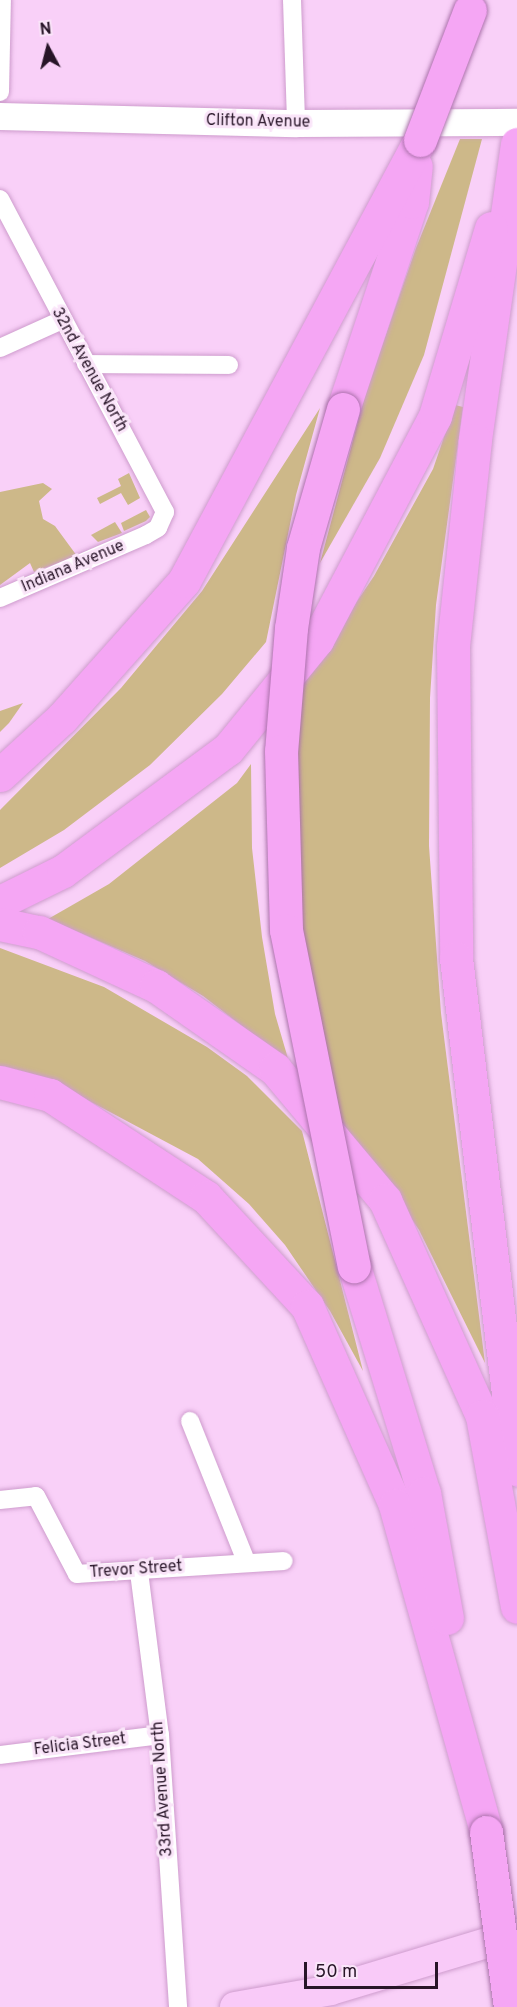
<!DOCTYPE html>
<html>
<head>
<meta charset="utf-8">
<style>
  body { margin:0 }
  #map { position:relative; width:517px; height:2007px; overflow:hidden; background:#f9d0f8; font-family:Overpass,sans-serif }
  div>[style] { position:absolute }
  .green>* { inset:0; background:#cdb889 }
  .roads { filter:drop-shadow(0 0 2px #ce9ccd) drop-shadow(0 0 2px #ce9ccd) }
  .street>* { height:18px; margin:-9px; padding:0 9px; transform-origin:9px; border-radius:9px; background:#fff }
  .secondary>* { height:27px; margin:-13.5px; padding:0 13.5px; transform-origin:13.5px; border-radius:13.5px; background:#fff }
  .primary>* { height:30px; margin:-15px; padding:0 15px; transform-origin:15px; border-radius:15px; background:#f9caf8 }
  .highway>* { height:33px; margin:-16.5px; padding:0 16.5px; transform-origin:16.5px; border-radius:16.5px; background:#f5a6f4 }
  .bridges { filter:drop-shadow(0 0 2px #ad73ad) drop-shadow(0 0 2px #ad73ad) }
  .highway-bridge>* { height:33px; margin:-16.5px; padding:0 16.5px; transform-origin:16.5px; border-radius:16.5px; background:#f5a6f4 }
  span { translate:-50% -50%; white-space:nowrap; text-align:center; line-height:1.15; -webkit-text-stroke:6px #fae5f9; paint-order:stroke }
  .street-label { font-size:16px; color:#281528 }
  .north { position:absolute; left:18px; top:18px; width:60px; height:60px; -webkit-text-stroke:4px #fae5f9; paint-order:stroke; rotate:353deg; font-size:16px; font-weight:700; line-height:24px; text-align:center; color:#281528 }
  .north::after { content:''; display:block; margin:auto; width:21px; height:27px; background:#281528; clip-path:polygon(50% 0,100% 100%,50% 72%,0 100%) }
  .scale { position:absolute; left:304px; top:1962px; width:134px; height:27px; box-sizing:border-box; border:3px solid #281528; border-top:0; padding-left:8px; font-size:18px; line-height:21px; white-space:nowrap; color:#281528; -webkit-text-stroke:4px #fae5f9; paint-order:stroke }
</style>
</head>
<body>
<div id="map">
  <div class="green">
    <div style="clip-path:polygon(460px 139px,482px 139px,424px 355px,380px 458px,320px 563px,366px 392px,416px 248px)"></div>
    <div style="clip-path:polygon(455px 405px,463px 407px,436px 605px,430px 698px,429px 846px,441px 1013px,485px 1363px,419px 1230px,377px 1166px,342px 1123px,303px 932px,295px 820px,299px 688px,374px 576px,433px 469px)"></div>
    <div style="clip-path:polygon(320px 408px,296px 495px,266px 642px,222px 694px,150px 765px,64px 830px,0 868px,0 810px,121px 688px,202px 591px)"></div>
    <div style="clip-path:polygon(129px 473px,140px 498px,128px 505px,121px 493px,100px 504px,97px 498px,121px 486px,118px 479px)"></div>
    <div style="clip-path:polygon(43px 483px,52px 489px,39px 501px,43px 519px,55px 526px,77px 556px,34px 572px,30px 563px,0 585px,0 492px)"></div>
    <div style="clip-path:polygon(146px 510px,150px 517px,146px 521px,124px 531px,121px 523px)"></div>
    <div style="clip-path:polygon(115px 522px,122px 533px,98px 542px,91px 535px)"></div>
    <div style="clip-path:polygon(23px 703px,9px 723px,0 732px,0 711px)"></div>
    <div style="clip-path:polygon(251px 764px,252px 848px,262px 937px,275px 1014px,289px 1062px,203px 996px,145px 961px,48px 919px,109px 884px,237px 783px)"></div>
    <div style="clip-path:polygon(0 948px,104px 987px,207px 1047px,247px 1076px,302px 1131px,363px 1371px,330px 1311px,285px 1245px,249px 1204px,198px 1159px,63px 1087px,0 1066px)"></div>
  </div>
  <div class="roads">
    <div class="street">
      <div style="left:292px;top:0;width:123px;rotate:88.1deg"></div>
      <div style="left:0;top:92px;width:92px;rotate:-88.8deg"></div>
      <div style="left:0;top:199px;width:354px;rotate:62.2deg"></div>
      <div style="left:165px;top:512px;width:17px;rotate:114deg"></div>
      <div style="left:158px;top:528px;width:14px;rotate:150deg"></div>
      <div style="left:146px;top:535px;width:159px;rotate:156.7deg"></div>
      <div style="left:0;top:348px;width:68px;rotate:-24.3deg"></div>
      <div style="left:86px;top:364px;width:143px;rotate:0.4deg"></div>
      <div style="left:190px;top:1421px;width:151px;rotate:68.2deg"></div>
      <div style="left:0;top:1500px;width:36px;rotate:-6deg"></div>
      <div style="left:36px;top:1496px;width:88px;rotate:62.3deg"></div>
      <div style="left:77px;top:1574px;width:207px;rotate:-3.6deg"></div>
      <div style="left:139px;top:1572px;width:164px;rotate:82.7deg"></div>
      <div style="left:160px;top:1735px;width:273px;rotate:86.2deg"></div>
      <div style="left:0;top:1755px;width:161px;rotate:-7.1deg"></div>
    </div>
    <div class="secondary">
      <div style="left:0;top:116px;width:296px;rotate:1.4deg"></div>
      <div style="left:296px;top:123px;width:221px;rotate:-0.3deg"></div>
    </div>
    <div class="primary">
      <div style="left:235px;top:2007px;width:97px;rotate:-10deg"></div>
      <div style="left:331px;top:1990px;width:194px;rotate:-16.8deg"></div>
    </div>
    <div class="highway">
      <div style="left:517px;top:144px;width:299px;rotate:98.1deg"></div>
      <div style="left:475px;top:440px;width:208px;rotate:96.1deg"></div>
      <div style="left:453px;top:647px;width:311px;rotate:89.4deg"></div>
      <div style="left:456px;top:958px;width:515px;rotate:83.19deg"></div>
      <div style="left:343px;top:409px;width:218px;rotate:-71.6deg"></div>
      <div style="left:412px;top:202px;width:36px;rotate:-84deg"></div>
      <div style="left:0;top:775px;width:84px;rotate:-42.6deg"></div>
      <div style="left:62px;top:718px;width:183px;rotate:-48.3deg"></div>
      <div style="left:184px;top:581px;width:500px;rotate:-61.85deg"></div>
      <div style="left:0;top:902px;width:70px;rotate:-26.2deg"></div>
      <div style="left:63px;top:871px;width:205px;rotate:-36.5deg"></div>
      <div style="left:228px;top:749px;width:141px;rotate:-50.8deg"></div>
      <div style="left:317px;top:640px;width:253px;rotate:-62.2deg"></div>
      <div style="left:435px;top:416px;width:196px;rotate:-73.4deg"></div>
      <div style="left:0;top:924px;width:40px;rotate:12deg"></div>
      <div style="left:39px;top:932px;width:129px;rotate:24.8deg"></div>
      <div style="left:156px;top:986px;width:145px;rotate:34.9deg"></div>
      <div style="left:275px;top:1069px;width:171px;rotate:50deg"></div>
      <div style="left:385px;top:1200px;width:237px;rotate:65.8deg"></div>
      <div style="left:482px;top:1416px;width:194px;rotate:79.6deg"></div>
      <div style="left:0;top:1082px;width:52px;rotate:14.6deg"></div>
      <div style="left:50px;top:1095px;width:186px;rotate:33.2deg"></div>
      <div style="left:206px;top:1197px;width:149px;rotate:47.2deg"></div>
      <div style="left:307px;top:1306px;width:218px;rotate:66.1deg"></div>
      <div style="left:395px;top:1505px;width:339px;rotate:74.4deg"></div>
      <div style="left:354px;top:1266px;width:238px;rotate:72.9deg"></div>
      <div style="left:424px;top:1493px;width:127px;rotate:79.6deg"></div>
    </div>
  </div>
  <div class="bridges">
    <div class="highway-bridge">
      <div style="left:420px;top:140px;width:139px;rotate:-69deg"></div>
      <div style="left:343px;top:409px;width:145px;rotate:106.1deg"></div>
      <div style="left:303px;top:548px;width:81px;rotate:98.5deg"></div>
      <div style="left:291px;top:628px;width:123px;rotate:94.6deg"></div>
      <div style="left:281px;top:751px;width:179px;rotate:88.4deg"></div>
      <div style="left:286px;top:930px;width:343px;rotate:78.6deg"></div>
      <div style="left:486px;top:1832px;width:177px;rotate:82.2deg"></div>
    </div>
  </div>
  <div class="street-label">
    <span style="left:258px;top:122px;rotate:1deg">Clifton Avenue</span>
    <span style="left:89px;top:370px;rotate:61deg">32nd Avenue North</span>
    <span style="left:73px;top:567px;rotate:-23deg">Indiana Avenue</span>
    <span style="left:136px;top:1570px;rotate:-4deg">Trevor Street</span>
    <span style="left:80px;top:1745px;rotate:-7deg">Felicia Street</span>
    <span style="left:163px;top:1789px;rotate:-94deg">33rd Avenue North</span>
  </div>
  <div class="north">N</div>
  <div class="scale">50 m</div>
</div>
</body>
</html>
